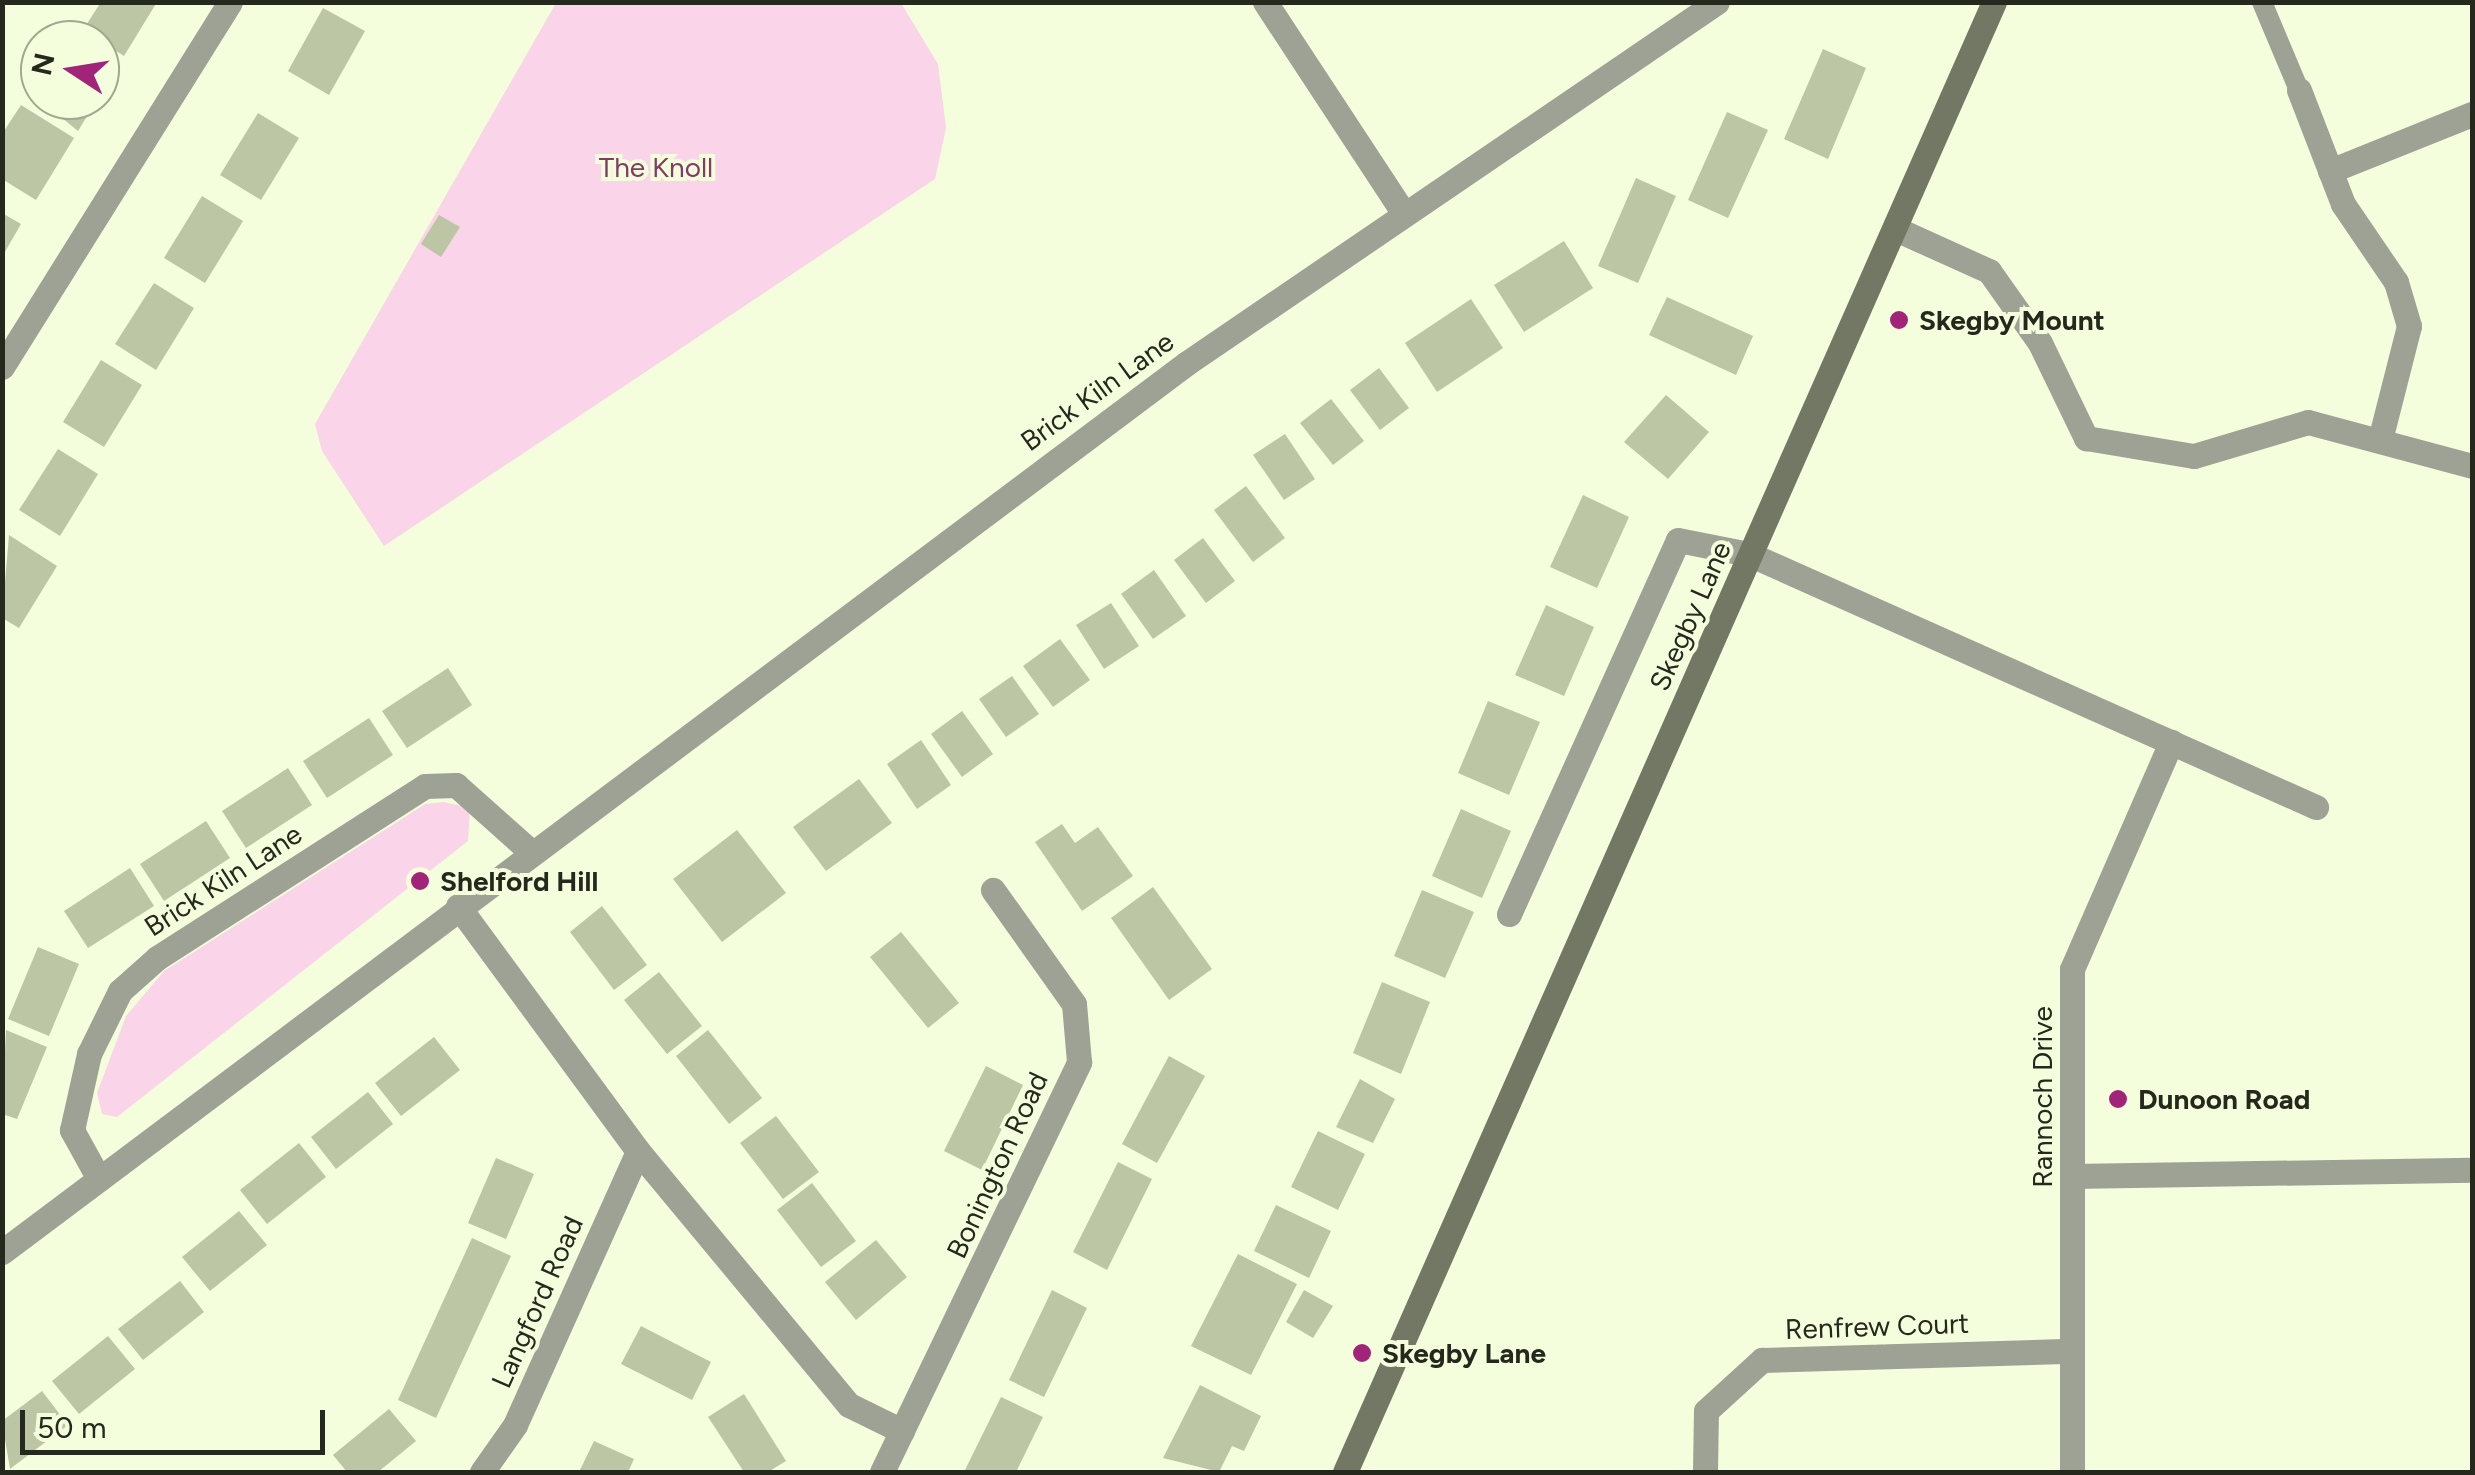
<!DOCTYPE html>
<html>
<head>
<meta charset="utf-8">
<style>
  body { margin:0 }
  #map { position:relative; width:2475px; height:1475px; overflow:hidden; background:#f5fedc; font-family:Figtree,sans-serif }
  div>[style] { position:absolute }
  .green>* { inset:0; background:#fad4e8 }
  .building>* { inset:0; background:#bcc5a4 }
  .service>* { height:20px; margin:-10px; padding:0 10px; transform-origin:10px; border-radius:10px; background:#9ea294 }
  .minor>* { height:25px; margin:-12.5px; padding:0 12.5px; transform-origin:12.5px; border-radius:12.5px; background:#9ea294 }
  .tertiary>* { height:25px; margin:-12.5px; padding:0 12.5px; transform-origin:12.5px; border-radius:12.5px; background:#9ea294 }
  .secondary>* { height:25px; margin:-12.5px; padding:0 12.5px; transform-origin:12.5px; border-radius:12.5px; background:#737864 }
  .dots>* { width:28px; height:28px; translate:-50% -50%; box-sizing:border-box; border:5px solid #f5fedc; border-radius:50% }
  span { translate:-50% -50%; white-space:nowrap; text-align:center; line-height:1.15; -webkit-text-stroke:8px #f5fedc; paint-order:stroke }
  .park-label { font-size:28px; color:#823a66 }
  .poi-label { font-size:28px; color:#25281c; font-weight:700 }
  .left { translate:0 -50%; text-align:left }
  .street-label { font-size:28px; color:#25281c }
  .frame { position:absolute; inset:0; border:5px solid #25281c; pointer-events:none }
  .north { position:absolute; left:20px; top:20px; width:100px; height:100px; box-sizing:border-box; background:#f5fedc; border:2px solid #a2a88f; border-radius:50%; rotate:282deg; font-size:28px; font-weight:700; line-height:40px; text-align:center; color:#25281c }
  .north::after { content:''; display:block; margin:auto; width:35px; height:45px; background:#a22478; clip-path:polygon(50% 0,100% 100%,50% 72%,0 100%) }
  .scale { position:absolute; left:20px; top:1410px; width:305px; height:45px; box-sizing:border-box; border:5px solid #25281c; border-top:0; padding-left:12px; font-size:30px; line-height:35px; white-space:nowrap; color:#25281c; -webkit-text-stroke:8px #f5fedc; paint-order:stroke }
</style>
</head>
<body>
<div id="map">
  <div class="green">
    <div style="clip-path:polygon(556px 3px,901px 3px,938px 64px,946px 128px,935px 179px,384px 546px,322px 451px,315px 424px)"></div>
    <div style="clip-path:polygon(444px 802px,470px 808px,468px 841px,117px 1117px,102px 1114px,97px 1093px,126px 1016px,164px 971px,425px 804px)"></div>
  </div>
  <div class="building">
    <div style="clip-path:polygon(101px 2px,157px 2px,124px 56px,83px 30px)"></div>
    <div style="clip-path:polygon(323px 8px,365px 31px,329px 95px,288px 71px)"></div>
    <div style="clip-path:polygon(1823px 49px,1866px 68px,1828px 159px,1784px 139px)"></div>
    <div style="clip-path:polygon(100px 59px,116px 69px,100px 95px)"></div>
    <div style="clip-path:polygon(40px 100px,97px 100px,78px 131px)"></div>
    <div style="clip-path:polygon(21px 105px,74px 138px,36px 200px,2px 179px,2px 134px)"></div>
    <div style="clip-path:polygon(1727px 112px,1768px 130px,1728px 218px,1688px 200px)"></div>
    <div style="clip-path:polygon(258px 113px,299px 138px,261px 200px,220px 175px)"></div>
    <div style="clip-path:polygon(1636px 178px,1676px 196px,1638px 283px,1598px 266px)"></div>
    <div style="clip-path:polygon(202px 196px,243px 221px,205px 283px,164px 258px)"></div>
    <div style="clip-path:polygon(2px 213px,21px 224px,2px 257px)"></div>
    <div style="clip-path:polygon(439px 215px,460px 227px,441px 257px,421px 244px)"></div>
    <div style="clip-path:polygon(1564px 241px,1593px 288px,1524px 332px,1494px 285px)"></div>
    <div style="clip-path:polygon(154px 283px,194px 308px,156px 370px,115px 344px)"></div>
    <div style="clip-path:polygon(1667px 297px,1753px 336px,1736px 375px,1649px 335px)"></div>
    <div style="clip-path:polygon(1471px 299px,1503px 348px,1437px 392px,1405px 343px)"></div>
    <div style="clip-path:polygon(101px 360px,142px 385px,104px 447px,63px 422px)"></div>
    <div style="clip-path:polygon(1379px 368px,1409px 408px,1380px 430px,1350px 390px)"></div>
    <div style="clip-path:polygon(1666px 395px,1709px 432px,1668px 479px,1624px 442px)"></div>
    <div style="clip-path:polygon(1331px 399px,1364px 441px,1333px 465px,1300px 423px)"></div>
    <div style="clip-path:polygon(1285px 434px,1315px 479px,1284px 500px,1253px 455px)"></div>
    <div style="clip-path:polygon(58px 449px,98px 474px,60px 536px,19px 510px)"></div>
    <div style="clip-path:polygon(1246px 486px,1285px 538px,1253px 562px,1214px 510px)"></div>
    <div style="clip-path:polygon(1583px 495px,1629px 517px,1597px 588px,1550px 567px)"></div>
    <div style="clip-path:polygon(9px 535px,57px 566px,19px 628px,2px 618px)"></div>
    <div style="clip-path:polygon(1203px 538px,1235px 581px,1206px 603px,1174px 560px)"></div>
    <div style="clip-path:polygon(1154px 570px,1186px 616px,1153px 639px,1121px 594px)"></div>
    <div style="clip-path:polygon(1111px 603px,1139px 646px,1104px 669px,1076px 625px)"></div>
    <div style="clip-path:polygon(1546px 605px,1594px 627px,1564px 696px,1515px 675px)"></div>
    <div style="clip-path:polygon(1060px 639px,1090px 680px,1053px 707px,1023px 666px)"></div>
    <div style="clip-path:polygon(448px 668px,472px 705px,407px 748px,382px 711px)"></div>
    <div style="clip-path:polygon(1012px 676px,1039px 714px,1006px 737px,979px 699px)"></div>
    <div style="clip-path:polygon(1488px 701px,1540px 722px,1509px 795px,1458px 773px)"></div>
    <div style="clip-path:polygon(962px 711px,993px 754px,962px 777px,931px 734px)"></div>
    <div style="clip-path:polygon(369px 718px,393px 755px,327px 798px,303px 761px)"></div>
    <div style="clip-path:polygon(921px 740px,951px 785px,917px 809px,887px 764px)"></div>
    <div style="clip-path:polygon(288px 768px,312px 805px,246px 848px,222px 811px)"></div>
    <div style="clip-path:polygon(859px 779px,892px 823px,826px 871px,793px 827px)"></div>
    <div style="clip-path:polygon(1461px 809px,1511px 831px,1482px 898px,1432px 876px)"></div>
    <div style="clip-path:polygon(206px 821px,230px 858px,164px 901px,140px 864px)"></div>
    <div style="clip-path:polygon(1062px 824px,1075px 843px,1098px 827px,1133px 876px,1082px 911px,1035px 842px)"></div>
    <div style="clip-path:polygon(737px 830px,786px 893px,722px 942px,673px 879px)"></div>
    <div style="clip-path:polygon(130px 868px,154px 906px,88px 948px,64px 911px)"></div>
    <div style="clip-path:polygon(1153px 887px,1212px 969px,1169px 1000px,1111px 918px)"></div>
    <div style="clip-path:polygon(1422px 890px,1474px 912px,1445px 978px,1394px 956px)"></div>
    <div style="clip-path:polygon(602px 906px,647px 965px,614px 990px,570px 932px)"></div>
    <div style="clip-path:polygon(901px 932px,959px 1003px,928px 1028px,870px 957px)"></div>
    <div style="clip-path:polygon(38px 947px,79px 964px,49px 1036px,8px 1019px)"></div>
    <div style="clip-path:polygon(659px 972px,702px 1026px,667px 1054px,624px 1000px)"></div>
    <div style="clip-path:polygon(1382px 982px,1430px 1002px,1401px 1074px,1353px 1053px)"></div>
    <div style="clip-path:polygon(6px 1030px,47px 1047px,17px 1119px,2px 1114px)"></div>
    <div style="clip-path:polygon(708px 1030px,762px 1098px,729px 1124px,676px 1056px)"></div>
    <div style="clip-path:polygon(434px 1037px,460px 1070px,401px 1116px,375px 1083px)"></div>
    <div style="clip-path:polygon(1169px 1056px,1205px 1076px,1157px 1163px,1122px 1144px)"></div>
    <div style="clip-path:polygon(986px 1066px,1023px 1085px,982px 1170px,944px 1151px)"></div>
    <div style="clip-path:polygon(1360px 1079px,1395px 1099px,1373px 1143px,1336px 1127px)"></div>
    <div style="clip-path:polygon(368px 1092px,393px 1124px,336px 1169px,311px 1137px)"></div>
    <div style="clip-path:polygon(776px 1116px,819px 1172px,783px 1199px,740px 1143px)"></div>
    <div style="clip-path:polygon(1318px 1131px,1365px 1154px,1338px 1210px,1291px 1187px)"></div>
    <div style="clip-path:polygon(299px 1143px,326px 1177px,267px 1224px,240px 1190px)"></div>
    <div style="clip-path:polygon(496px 1158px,534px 1174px,506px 1239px,468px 1223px)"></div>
    <div style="clip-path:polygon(1118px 1162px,1152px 1179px,1107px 1270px,1073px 1252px)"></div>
    <div style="clip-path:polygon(812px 1183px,856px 1241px,821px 1267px,777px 1210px)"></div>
    <div style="clip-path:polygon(1276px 1205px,1331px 1231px,1309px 1278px,1254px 1251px)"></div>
    <div style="clip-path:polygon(239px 1211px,267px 1245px,210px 1291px,182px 1257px)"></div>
    <div style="clip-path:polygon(472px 1238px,511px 1256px,436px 1418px,398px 1400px)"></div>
    <div style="clip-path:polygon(876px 1240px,907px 1277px,856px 1320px,825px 1282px)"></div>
    <div style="clip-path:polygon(1238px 1254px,1297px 1284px,1251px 1375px,1191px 1346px)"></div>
    <div style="clip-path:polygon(180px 1281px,204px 1312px,143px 1360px,118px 1329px)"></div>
    <div style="clip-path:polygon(1052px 1290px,1087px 1308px,1044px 1397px,1009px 1380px)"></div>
    <div style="clip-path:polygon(1304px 1290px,1333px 1306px,1313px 1338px,1286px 1322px)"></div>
    <div style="clip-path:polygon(641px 1326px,711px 1362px,692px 1400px,621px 1364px)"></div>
    <div style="clip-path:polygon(108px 1336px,135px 1369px,79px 1414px,52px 1381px)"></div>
    <div style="clip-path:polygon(1200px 1385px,1261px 1416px,1244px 1451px,1232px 1446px,1219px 1472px,1163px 1458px)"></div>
    <div style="clip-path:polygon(42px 1391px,68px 1425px,10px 1469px,2px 1421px)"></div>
    <div style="clip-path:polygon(744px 1394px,786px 1461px,768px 1472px,744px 1472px,708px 1417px)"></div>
    <div style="clip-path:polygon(1001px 1397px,1043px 1417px,1016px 1472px,964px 1472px)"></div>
    <div style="clip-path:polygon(389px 1409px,416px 1441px,378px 1472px,347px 1472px,333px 1455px)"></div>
    <div style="clip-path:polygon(594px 1441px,634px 1459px,628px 1472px,579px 1472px)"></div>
  </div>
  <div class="service">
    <div style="left:2262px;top:2px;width:95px;rotate:67.2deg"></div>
  </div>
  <div class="minor">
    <div style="left:1265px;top:2px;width:254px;rotate:56.7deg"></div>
    <div style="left:2299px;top:90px;width:122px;rotate:68.9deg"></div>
    <div style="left:2343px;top:204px;width:94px;rotate:55.8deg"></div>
    <div style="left:2396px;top:282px;width:46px;rotate:73.5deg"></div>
    <div style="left:2409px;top:326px;width:114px;rotate:104.3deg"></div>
    <div style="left:2330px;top:171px;width:153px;rotate:-21.9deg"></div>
    <div style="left:1898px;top:230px;width:100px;rotate:24.3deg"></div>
    <div style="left:1989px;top:271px;width:88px;rotate:54.7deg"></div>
    <div style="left:2040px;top:343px;width:106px;rotate:64.2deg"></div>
    <div style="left:2086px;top:438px;width:109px;rotate:9.5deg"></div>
    <div style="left:2194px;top:456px;width:119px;rotate:-16.6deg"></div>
    <div style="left:2308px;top:422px;width:170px;rotate:15deg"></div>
    <div style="left:2px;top:367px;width:430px;rotate:-58deg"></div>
    <div style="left:458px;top:906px;width:304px;rotate:53.7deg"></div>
    <div style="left:638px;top:1151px;width:330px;rotate:50.3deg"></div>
    <div style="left:849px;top:1405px;width:59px;rotate:26.1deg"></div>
    <div style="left:1509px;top:914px;width:410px;rotate:-65.7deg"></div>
    <div style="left:1678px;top:540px;width:72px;rotate:11.2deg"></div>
    <div style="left:1749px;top:554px;width:621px;rotate:24.05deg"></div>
    <div style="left:2072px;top:1176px;width:400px;rotate:-0.9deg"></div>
    <div style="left:99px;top:1179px;width:56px;rotate:-118.9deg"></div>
    <div style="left:72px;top:1130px;width:78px;rotate:-77.4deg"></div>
    <div style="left:89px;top:1054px;width:70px;rotate:-63.8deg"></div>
    <div style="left:120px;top:991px;width:50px;rotate:-41.7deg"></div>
    <div style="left:157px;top:958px;width:318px;rotate:-32.7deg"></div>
    <div style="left:425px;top:786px;width:31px;rotate:-2deg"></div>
    <div style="left:456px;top:785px;width:99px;rotate:41.7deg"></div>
    <div style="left:482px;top:1472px;width:57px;rotate:-54.9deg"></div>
    <div style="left:515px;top:1425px;width:300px;rotate:-65.8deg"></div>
    <div style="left:882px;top:1472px;width:455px;rotate:-64.3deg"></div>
    <div style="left:1079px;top:1062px;width:58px;rotate:-94.9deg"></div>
    <div style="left:1074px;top:1004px;width:140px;rotate:-125.4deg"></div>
    <div style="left:1705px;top:1472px;width:61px;rotate:-89.1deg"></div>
    <div style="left:1706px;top:1411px;width:76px;rotate:-42.3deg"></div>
    <div style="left:1762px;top:1360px;width:310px;rotate:-1.7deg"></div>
    <div style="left:2072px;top:1472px;width:503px;rotate:-90deg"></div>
    <div style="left:2072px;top:969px;width:248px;rotate:-66.4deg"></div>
  </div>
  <div class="tertiary">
    <div style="left:2px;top:1252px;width:1481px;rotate:-36.88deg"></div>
    <div style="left:1187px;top:363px;width:641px;rotate:-34.26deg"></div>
  </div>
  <div class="secondary">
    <div style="left:1345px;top:1472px;width:1607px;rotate:-66.18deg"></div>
  </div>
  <div class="dots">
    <div style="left:1899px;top:320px;background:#a22478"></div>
    <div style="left:420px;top:881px;background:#a22478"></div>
    <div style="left:2118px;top:1099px;background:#a22478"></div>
    <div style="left:1362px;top:1353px;background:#a22478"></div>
  </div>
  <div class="park-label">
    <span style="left:656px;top:167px">The Knoll</span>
  </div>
  <div class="poi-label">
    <span class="left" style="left:1919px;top:320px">Skegby Mount</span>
    <span class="left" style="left:440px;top:881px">Shelford Hill</span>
    <span class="left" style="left:2138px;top:1099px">Dunoon Road</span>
    <span class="left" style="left:1382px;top:1353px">Skegby Lane</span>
  </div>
  <div class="street-label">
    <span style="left:1097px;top:391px;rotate:-36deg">Brick Kiln Lane</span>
    <span style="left:1690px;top:616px;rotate:-66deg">Skegby Lane</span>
    <span style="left:223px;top:880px;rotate:-33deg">Brick Kiln Lane</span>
    <span style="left:2042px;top:1097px;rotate:-90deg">Rannoch Drive</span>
    <span style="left:997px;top:1165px;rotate:-65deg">Bonington Road</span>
    <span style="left:537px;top:1302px;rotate:-66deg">Langford Road</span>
    <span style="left:1877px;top:1326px;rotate:-2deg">Renfrew Court</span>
  </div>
  <div class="frame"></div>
  <div class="north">N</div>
  <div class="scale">50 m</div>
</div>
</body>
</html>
